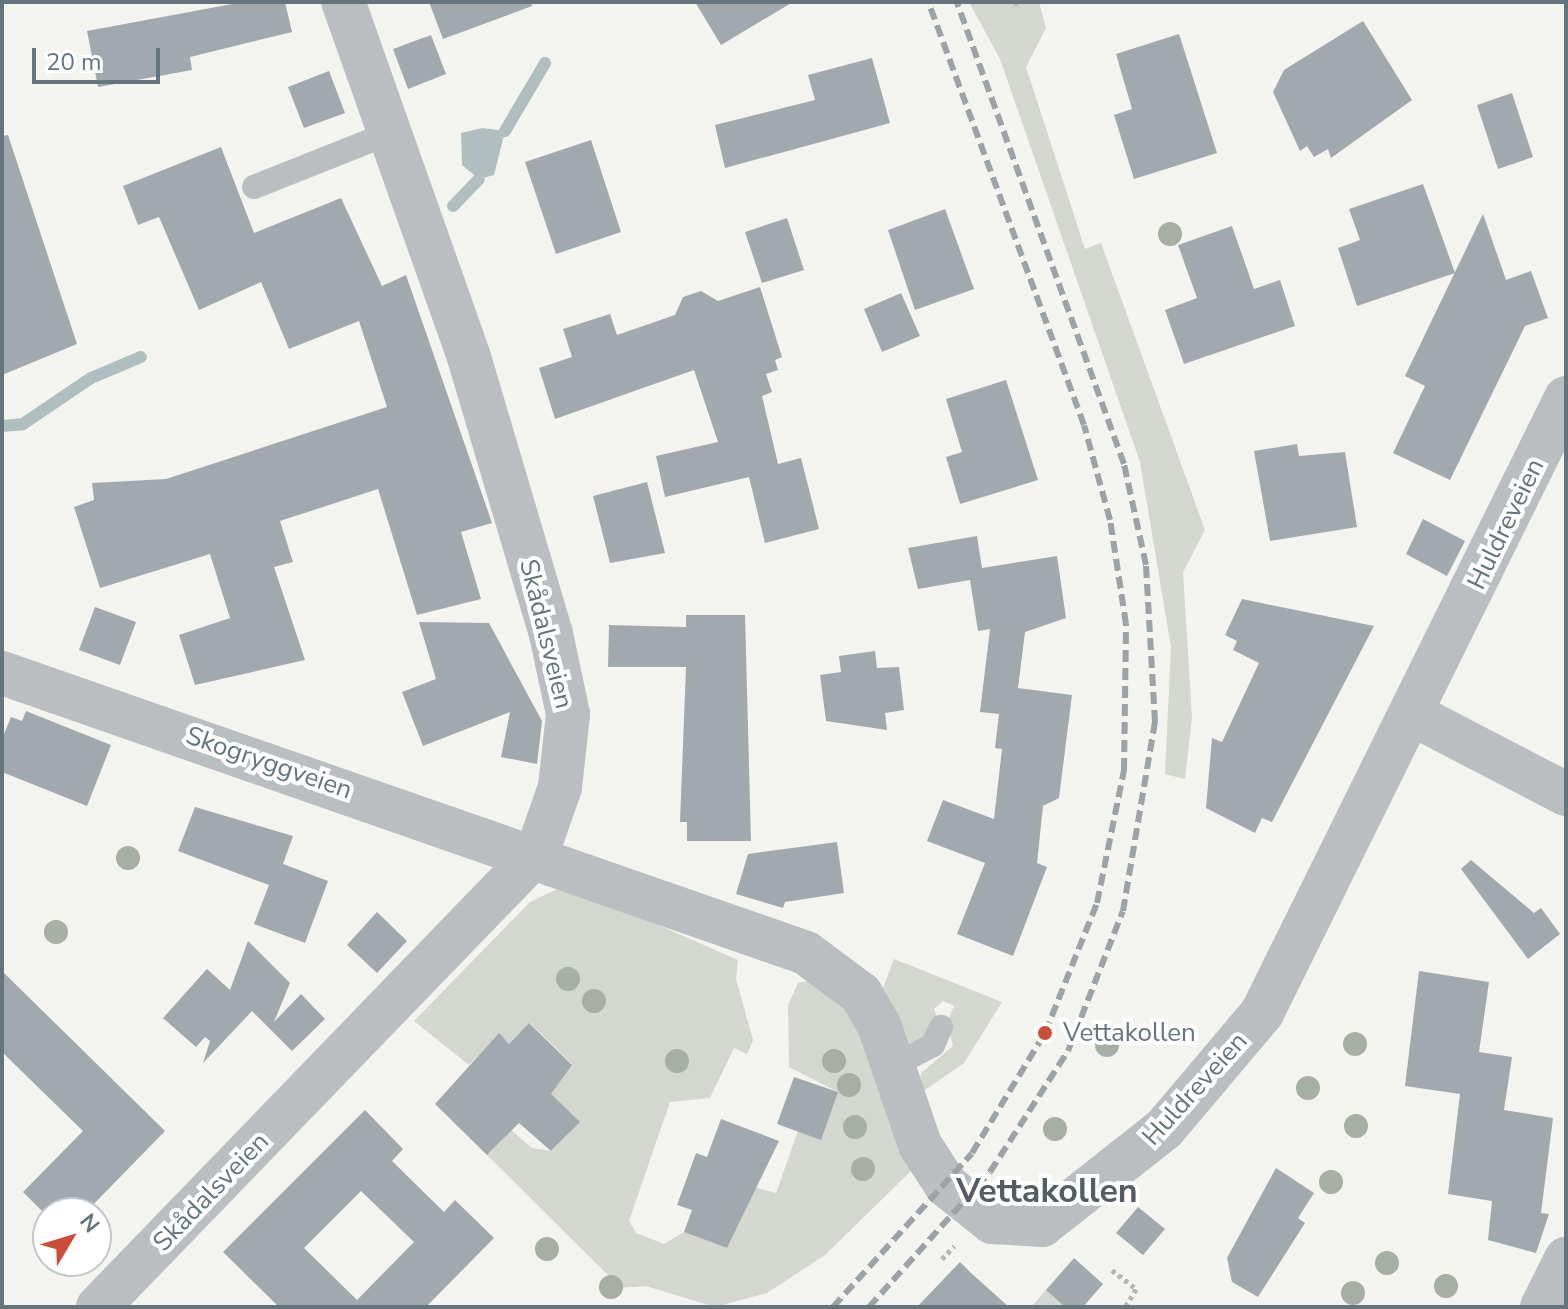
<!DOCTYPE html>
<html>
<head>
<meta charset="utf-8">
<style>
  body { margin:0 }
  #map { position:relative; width:1568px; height:1309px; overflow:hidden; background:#f3f3f0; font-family:"Nunito Sans",sans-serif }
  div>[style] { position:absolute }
  .green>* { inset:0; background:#d3d7cf }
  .water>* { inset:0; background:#b1bec0 }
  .stream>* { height:12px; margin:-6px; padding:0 6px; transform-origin:6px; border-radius:6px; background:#b1bec0 }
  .building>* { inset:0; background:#a2a9ae }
  .path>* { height:5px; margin-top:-2.5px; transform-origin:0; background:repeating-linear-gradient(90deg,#b4b7b9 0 4px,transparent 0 8px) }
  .lane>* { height:24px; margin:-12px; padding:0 12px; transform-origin:12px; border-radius:12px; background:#babec1 }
  .street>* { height:44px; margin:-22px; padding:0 22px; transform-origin:22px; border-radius:22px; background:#babec1 }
  .rail>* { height:6px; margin-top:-3px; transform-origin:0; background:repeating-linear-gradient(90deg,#9da2a6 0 12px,transparent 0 18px) }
  .trees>* { width:24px; height:24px; margin:-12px; border-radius:50%; background:#a7aea3 }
  .dots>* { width:22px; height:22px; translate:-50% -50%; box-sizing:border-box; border:4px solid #fff; border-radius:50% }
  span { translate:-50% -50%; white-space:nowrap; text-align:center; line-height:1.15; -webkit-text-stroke:8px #fff; paint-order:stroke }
  .street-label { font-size:26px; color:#66747d }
  .poi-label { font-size:26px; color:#66747d }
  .left { translate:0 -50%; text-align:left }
  .district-label { font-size:34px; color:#535d63; font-weight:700 }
  .frame { position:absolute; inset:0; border:4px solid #66747d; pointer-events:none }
  .north { position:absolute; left:32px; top:1197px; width:80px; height:80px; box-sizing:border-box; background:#fff; border:2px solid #c2c7cb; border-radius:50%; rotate:52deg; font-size:22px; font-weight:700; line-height:32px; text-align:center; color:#66747d }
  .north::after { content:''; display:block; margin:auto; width:28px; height:36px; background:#cb4f38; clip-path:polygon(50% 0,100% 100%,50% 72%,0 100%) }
  .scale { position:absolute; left:32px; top:48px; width:128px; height:36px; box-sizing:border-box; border:4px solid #66747d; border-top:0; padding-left:10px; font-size:24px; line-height:28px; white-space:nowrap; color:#66747d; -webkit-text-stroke:6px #fff; paint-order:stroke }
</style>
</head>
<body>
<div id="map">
  <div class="green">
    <div style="clip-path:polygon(969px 2px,1039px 2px,1046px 28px,1026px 67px,1085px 249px,1101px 243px,1205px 530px,1183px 572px,1192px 718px,1185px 779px,1165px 774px,1171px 647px,1140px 462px,1000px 59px)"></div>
    <div style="clip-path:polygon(555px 890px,581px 891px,738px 960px,736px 979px,753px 1040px,747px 1054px,734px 1048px,710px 1098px,670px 1102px,629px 1221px,636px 1233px,664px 1244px,684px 1232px,727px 1248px,754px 1187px,776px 1193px,798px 1131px,838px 1092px,789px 1067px,788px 1005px,798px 983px,816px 979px,840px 994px,868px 1040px,911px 1171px,825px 1255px,767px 1293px,715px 1307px,646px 1286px,621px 1288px,479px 1147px,490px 1153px,511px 1130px,532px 1148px,552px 1151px,579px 1122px,550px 1095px,572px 1064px,530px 1023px,509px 1044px,499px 1034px,469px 1065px,414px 1021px,530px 902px)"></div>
    <div style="clip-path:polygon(894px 959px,1002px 1002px,964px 1063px,919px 1094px,921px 1073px,953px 1046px,947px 1022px,954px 1006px,943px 1001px,934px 1009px,937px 1018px,924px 1037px,907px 1045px,882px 991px)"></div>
    <div style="clip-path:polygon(1046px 1290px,1065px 1307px,1031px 1307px)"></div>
  </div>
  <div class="water">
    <div style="clip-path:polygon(482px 128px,505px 131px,494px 175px,479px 179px,462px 165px,461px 133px)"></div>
  </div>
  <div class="stream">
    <div style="left:505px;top:131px;width:79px;rotate:-59.5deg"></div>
    <div style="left:453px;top:206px;width:37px;rotate:-46deg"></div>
    <div style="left:2px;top:426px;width:21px;rotate:-5deg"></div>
    <div style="left:23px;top:424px;width:82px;rotate:-34.1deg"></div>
    <div style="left:91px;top:378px;width:54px;rotate:-22.8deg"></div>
  </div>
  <div class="building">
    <div style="clip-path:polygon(243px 2px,285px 2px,292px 32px,190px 57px,192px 70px,98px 87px,87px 31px)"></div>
    <div style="clip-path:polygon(429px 2px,531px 2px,532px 6px,443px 39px)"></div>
    <div style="clip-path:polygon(695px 2px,793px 2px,721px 45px)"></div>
    <div style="clip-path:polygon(1363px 21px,1412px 100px,1331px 158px,1328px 149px,1314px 157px,1307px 146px,1300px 151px,1273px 92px,1284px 70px)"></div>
    <div style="clip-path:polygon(1179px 34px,1217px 153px,1134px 179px,1114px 115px,1132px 109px,1116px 54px)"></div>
    <div style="clip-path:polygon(431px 35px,446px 74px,408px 89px,393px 49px)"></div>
    <div style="clip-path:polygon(872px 58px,890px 123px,725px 168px,715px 125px,815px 100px,808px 75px)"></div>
    <div style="clip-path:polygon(329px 71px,345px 113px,304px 128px,288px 87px)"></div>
    <div style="clip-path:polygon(1512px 93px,1533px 157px,1498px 169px,1477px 105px)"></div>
    <div style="clip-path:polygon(8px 135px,77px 344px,2px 375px,2px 136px)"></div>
    <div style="clip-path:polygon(591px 140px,621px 232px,556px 254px,525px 162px)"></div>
    <div style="clip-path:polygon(221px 147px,254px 233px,341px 198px,382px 286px,406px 275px,492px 523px,461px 532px,481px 599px,417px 615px,378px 489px,280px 521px,293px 562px,274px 567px,305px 660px,195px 685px,179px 635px,230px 618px,210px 554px,100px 588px,74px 507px,94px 500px,92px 483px,166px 479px,387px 407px,359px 321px,289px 349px,261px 282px,199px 310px,159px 217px,138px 225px,123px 186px)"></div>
    <div style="clip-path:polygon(1423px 184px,1455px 273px,1357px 306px,1338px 248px,1360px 240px,1349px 209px)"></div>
    <div style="clip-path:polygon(945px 209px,974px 289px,915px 310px,888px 230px)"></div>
    <div style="clip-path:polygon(1483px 214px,1506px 280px,1531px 271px,1548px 318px,1525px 326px,1450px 480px,1393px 453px,1425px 386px,1405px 376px)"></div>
    <div style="clip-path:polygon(787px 218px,804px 270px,762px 283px,745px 232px)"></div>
    <div style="clip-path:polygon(1232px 226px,1254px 289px,1280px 280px,1295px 326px,1184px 364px,1165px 310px,1197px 298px,1178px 245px)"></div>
    <div style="clip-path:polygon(760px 287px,782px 357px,775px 360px,778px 370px,766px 374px,772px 392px,762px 396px,778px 464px,801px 458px,819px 529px,765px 543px,749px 477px,665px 497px,656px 456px,718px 442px,694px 370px,555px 419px,539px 368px,572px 357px,563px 329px,610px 314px,617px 335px,675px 315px,683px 297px,701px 291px,718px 301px)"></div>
    <div style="clip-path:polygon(901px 293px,920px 336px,882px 352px,864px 309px)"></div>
    <div style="clip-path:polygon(1006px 380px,1038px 480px,960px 504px,946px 457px,962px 452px,946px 399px)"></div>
    <div style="clip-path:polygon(1297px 444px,1299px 456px,1345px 452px,1357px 527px,1270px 541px,1254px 451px)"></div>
    <div style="clip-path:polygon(647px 482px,665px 553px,610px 563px,593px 496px)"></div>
    <div style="clip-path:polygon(1423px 519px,1465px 541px,1447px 576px,1406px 554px)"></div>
    <div style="clip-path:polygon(977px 536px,982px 568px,1057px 556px,1066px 618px,1025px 632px,1018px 688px,1072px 695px,1059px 798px,1043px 806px,1037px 863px,1047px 867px,1013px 956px,957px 934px,985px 863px,927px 841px,943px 800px,994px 819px,1002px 749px,995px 748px,999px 714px,980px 712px,990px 629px,978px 631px,970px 580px,918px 589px,908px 548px)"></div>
    <div style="clip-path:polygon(1242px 599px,1374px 626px,1272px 822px,1262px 818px,1255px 833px,1206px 808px,1212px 738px,1222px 742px,1259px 663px,1233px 650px,1237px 641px,1225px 635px)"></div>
    <div style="clip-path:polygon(95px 607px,136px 622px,120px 665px,79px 650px)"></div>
    <div style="clip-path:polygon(686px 615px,745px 615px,751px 841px,687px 841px,687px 822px,680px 822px,686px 667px,608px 667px,609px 625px,686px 627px)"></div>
    <div style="clip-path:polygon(419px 622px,489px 623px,542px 721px,537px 764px,501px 757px,510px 712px,423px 746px,402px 692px,436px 679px)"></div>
    <div style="clip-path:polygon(875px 651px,877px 668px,899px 667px,904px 710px,885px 713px,887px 730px,826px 721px,820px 675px,841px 672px,839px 656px)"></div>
    <div style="clip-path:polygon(26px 711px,111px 745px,87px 806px,2px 772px,2px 739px,11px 717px,22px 721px)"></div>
    <div style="clip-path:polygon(195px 807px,293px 836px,283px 864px,328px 881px,305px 943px,254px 924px,269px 885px,178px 851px)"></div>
    <div style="clip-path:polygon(837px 842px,844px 893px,785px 902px,783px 908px,736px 894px,748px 854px)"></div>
    <div style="clip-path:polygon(1471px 860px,1534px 913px,1541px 908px,1560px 934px,1528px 959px,1461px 869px)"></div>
    <div style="clip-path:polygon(377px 912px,407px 941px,377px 973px,347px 945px)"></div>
    <div style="clip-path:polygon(248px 941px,290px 983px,274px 1022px,301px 994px,325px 1019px,292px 1051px,252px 1011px,203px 1063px,210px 1041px,205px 1037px,196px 1047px,163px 1018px,207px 969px,230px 990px)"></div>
    <div style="clip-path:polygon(2px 971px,165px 1131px,85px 1213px,48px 1217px,23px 1192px,83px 1131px,2px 1052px)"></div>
    <div style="clip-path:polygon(1419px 971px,1489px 982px,1479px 1052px,1512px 1057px,1504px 1110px,1553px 1118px,1541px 1213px,1549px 1214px,1536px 1253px,1488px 1240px,1492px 1201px,1448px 1194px,1460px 1094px,1405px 1086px)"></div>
    <div style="clip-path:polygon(529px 1023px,572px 1065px,551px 1094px,580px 1122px,551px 1151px,519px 1123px,487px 1155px,435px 1104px,499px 1033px,509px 1044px)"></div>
    <div style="clip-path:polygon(794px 1077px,838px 1092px,821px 1140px,777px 1124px)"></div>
    <div style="clip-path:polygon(evenodd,365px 1110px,403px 1149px,392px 1161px,444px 1212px,455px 1200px,494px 1238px,426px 1307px,279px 1307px,223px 1252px,365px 1110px,361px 1191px,414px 1242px,357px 1300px,304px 1248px,361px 1191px)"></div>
    <div style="clip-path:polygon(721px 1119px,779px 1141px,727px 1248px,684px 1232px,692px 1210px,677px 1205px,696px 1153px,707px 1157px)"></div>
    <div style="clip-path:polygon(1276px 1168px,1314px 1193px,1298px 1218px,1305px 1223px,1258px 1297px,1232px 1282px,1227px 1258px)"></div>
    <div style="clip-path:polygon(1138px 1207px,1165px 1229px,1143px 1255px,1116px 1233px)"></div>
    <div style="clip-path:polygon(1074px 1258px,1103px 1284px,1083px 1307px,1065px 1307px,1046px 1290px)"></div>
    <div style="clip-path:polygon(960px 1262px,971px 1273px,1009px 1307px,917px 1307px)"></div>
  </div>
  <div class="path">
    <div style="left:1014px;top:3px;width:7px;rotate:-8deg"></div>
    <div style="left:942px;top:1259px;width:18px;rotate:-47deg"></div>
    <div style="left:1112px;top:1270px;width:31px;rotate:38deg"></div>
    <div style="left:1136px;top:1289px;width:21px;rotate:121deg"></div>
  </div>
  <div class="lane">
    <div style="left:254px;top:187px;width:146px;rotate:-21.7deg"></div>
    <div style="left:893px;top:1066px;width:45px;rotate:-27.7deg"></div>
    <div style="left:933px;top:1045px;width:20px;rotate:-66deg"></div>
  </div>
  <div class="street">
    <div style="left:2px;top:673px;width:851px;rotate:19.2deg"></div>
    <div style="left:806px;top:953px;width:69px;rotate:36.7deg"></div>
    <div style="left:861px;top:994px;width:36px;rotate:60deg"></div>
    <div style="left:879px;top:1025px;width:127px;rotate:71.1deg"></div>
    <div style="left:920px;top:1145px;width:48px;rotate:57deg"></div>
    <div style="left:946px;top:1185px;width:59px;rotate:38.8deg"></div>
    <div style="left:992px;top:1222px;width:50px;rotate:3.4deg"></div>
    <div style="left:1042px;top:1225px;width:155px;rotate:-38.2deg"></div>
    <div style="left:1164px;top:1129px;width:152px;rotate:-49.8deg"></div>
    <div style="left:1262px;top:1013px;width:686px;rotate:-63.7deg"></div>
    <div style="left:1414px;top:715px;width:171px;rotate:27.5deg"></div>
    <div style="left:98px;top:1307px;width:632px;rotate:-45.96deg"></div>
    <div style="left:537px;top:853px;width:70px;rotate:-70.8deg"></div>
    <div style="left:560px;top:787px;width:73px;rotate:-83.7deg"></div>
    <div style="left:568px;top:714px;width:82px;rotate:-102deg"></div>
    <div style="left:551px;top:634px;width:289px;rotate:-106.5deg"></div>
    <div style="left:469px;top:357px;width:377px;rotate:-109.5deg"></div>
    <div style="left:1542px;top:1307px;width:54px;rotate:-63.4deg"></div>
  </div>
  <div class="rail">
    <div style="left:833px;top:1307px;width:207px;rotate:-47.9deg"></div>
    <div style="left:972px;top:1153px;width:140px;rotate:-58.7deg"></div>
    <div style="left:1045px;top:1033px;width:140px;rotate:-68.2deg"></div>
    <div style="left:1097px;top:903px;width:136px;rotate:-78.5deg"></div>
    <div style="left:1124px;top:770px;width:146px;rotate:-89.2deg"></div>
    <div style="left:1126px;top:624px;width:105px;rotate:-98.7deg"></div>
    <div style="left:1110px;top:520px;width:98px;rotate:-105.3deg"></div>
    <div style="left:1084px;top:425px;width:451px;rotate:-110.2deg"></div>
    <div style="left:869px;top:1307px;width:181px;rotate:-48.1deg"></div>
    <div style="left:990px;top:1172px;width:144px;rotate:-57.2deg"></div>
    <div style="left:1068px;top:1051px;width:150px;rotate:-68.6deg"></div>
    <div style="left:1123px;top:911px;width:192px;rotate:-80.4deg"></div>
    <div style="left:1155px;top:722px;width:157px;rotate:-93.3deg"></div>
    <div style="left:1146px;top:565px;width:103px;rotate:-102.3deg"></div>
    <div style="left:1124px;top:464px;width:491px;rotate:-109.9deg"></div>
  </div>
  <div class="trees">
    <div style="left:1170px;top:234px"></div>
    <div style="left:128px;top:858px"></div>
    <div style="left:56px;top:932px"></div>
    <div style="left:568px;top:979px"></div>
    <div style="left:594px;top:1001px"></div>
    <div style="left:1355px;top:1044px"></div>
    <div style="left:1107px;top:1045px"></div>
    <div style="left:677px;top:1061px"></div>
    <div style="left:834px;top:1061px"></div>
    <div style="left:849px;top:1085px"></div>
    <div style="left:1308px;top:1088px"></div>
    <div style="left:1356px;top:1126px"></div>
    <div style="left:855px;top:1127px"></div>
    <div style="left:1055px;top:1129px"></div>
    <div style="left:863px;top:1169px"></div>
    <div style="left:1331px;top:1182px"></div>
    <div style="left:547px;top:1249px"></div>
    <div style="left:1387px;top:1263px"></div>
    <div style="left:1446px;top:1286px"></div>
    <div style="left:611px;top:1287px"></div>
    <div style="left:1353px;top:1293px"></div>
  </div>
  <div class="dots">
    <div style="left:1045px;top:1033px;background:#cb4f38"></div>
  </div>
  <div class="street-label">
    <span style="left:1506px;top:524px;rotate:-64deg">Huldreveien</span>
    <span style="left:546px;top:634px;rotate:76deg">Skådalsveien</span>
    <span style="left:269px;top:763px;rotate:19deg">Skogryggveien</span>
    <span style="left:1195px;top:1089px;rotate:-48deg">Huldreveien</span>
    <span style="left:211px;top:1192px;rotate:-46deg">Skådalsveien</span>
  </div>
  <div class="poi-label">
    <span class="left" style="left:1063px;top:1033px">Vettakollen</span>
  </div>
  <div class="district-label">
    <span style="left:1047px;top:1192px">Vettakollen</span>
  </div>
  <div class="frame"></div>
  <div class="north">N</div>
  <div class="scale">20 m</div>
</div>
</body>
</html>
